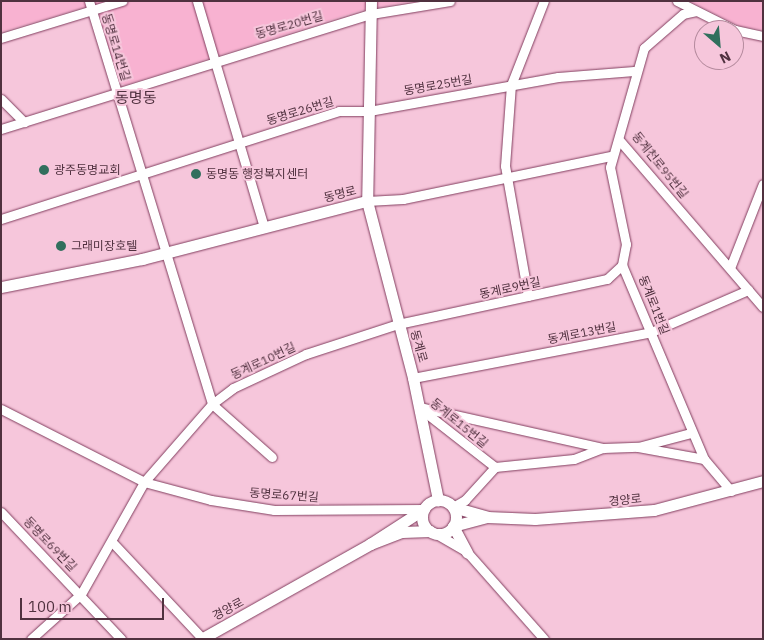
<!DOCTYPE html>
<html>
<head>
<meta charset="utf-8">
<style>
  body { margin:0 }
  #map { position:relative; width:764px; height:640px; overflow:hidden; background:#f6c6db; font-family:"IBM Plex Sans","Noto Sans KR",sans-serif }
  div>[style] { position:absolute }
  .built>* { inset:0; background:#f8b2d1 }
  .roads { filter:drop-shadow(0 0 1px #823e5f) drop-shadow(0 0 1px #823e5f) }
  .minor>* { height:9px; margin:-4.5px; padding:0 4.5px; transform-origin:4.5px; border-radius:4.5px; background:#fff }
  .tertiary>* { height:11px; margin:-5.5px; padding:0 5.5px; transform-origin:5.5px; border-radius:5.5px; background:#fff }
  .tertiary>.ring { margin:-5.5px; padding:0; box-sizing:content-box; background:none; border:11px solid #fff; border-radius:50% }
  .dots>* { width:14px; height:14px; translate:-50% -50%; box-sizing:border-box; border:2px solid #f6c6db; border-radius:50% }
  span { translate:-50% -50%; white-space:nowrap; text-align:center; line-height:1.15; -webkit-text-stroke:4px #f6c6db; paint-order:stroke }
  .street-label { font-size:12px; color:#50313f }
  .poi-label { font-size:12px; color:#50313f }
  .left { translate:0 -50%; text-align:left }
  .quarter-label { font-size:15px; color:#50313f }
  .frame { position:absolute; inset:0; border:2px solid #50313f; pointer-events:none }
  .north { position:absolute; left:694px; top:20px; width:50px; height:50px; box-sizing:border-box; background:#f6c6db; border:1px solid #b48a9d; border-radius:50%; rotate:153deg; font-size:14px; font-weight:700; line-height:20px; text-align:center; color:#50313f }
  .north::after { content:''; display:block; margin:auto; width:18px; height:22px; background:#316f5d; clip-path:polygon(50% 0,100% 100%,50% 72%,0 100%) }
  .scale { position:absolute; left:20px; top:598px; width:144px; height:22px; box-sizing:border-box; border:2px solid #50313f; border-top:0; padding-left:6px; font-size:15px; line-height:18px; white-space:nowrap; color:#50313f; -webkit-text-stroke:4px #f6c6db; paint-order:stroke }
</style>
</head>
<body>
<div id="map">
  <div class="built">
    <div style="clip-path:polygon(1px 1px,414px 1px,359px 11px,125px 85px,120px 83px,95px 4px,1px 32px)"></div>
    <div style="clip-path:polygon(689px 1px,763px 1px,763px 30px,740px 26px)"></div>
  </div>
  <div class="roads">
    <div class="minor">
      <div style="left:89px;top:1px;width:421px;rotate:73deg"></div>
      <div style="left:212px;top:404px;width:80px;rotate:41.5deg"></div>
      <div style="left:197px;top:1px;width:236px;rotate:73.5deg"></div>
      <div style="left:677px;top:1px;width:65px;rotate:26.6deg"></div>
      <div style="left:735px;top:30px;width:29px;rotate:12deg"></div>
      <div style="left:696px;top:11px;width:13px;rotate:167deg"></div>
      <div style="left:683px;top:14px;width:52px;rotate:138.9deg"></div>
      <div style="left:644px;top:48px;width:124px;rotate:105.9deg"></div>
      <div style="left:610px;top:167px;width:79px;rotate:78.3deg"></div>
      <div style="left:626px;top:244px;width:21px;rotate:101deg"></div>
      <div style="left:622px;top:265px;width:211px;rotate:67.1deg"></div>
      <div style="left:1px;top:38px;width:127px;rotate:-17deg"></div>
      <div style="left:1px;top:99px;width:33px;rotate:45deg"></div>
      <div style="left:1px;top:129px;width:387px;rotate:-17.3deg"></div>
      <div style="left:371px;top:14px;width:80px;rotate:-9.3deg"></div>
      <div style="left:620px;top:141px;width:219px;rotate:49.3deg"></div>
      <div style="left:367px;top:201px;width:36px;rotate:-3deg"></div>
      <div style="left:403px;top:199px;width:212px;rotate:-11.7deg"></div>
      <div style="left:1px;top:219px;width:355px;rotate:-17.7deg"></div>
      <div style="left:339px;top:111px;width:30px"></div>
      <div style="left:369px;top:111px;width:192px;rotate:-10.2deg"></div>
      <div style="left:558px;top:77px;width:76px;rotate:-4.5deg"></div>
      <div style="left:730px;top:268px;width:90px;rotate:-68.6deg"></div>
      <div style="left:528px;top:296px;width:132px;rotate:-100deg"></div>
      <div style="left:505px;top:166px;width:81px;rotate:-85.8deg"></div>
      <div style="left:511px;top:85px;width:90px;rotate:-68.6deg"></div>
      <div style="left:413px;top:378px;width:242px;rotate:-10.9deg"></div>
      <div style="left:651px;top:332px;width:106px;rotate:-23.4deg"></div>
      <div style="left:419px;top:407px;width:189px;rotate:12.6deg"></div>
      <div style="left:603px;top:448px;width:35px;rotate:-2deg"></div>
      <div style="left:638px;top:447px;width:55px;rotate:-14.8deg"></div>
      <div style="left:1px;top:409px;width:161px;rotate:27deg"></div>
      <div style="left:144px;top:482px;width:69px;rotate:15deg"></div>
      <div style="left:211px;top:500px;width:64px;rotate:9deg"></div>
      <div style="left:274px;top:510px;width:150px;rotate:-0.4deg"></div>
      <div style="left:422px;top:410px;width:93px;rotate:38deg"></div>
      <div style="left:638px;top:447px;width:67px;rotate:10.3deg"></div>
      <div style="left:704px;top:459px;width:42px;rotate:49.8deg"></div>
      <div style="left:495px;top:467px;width:79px;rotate:-5.8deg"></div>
      <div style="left:574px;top:459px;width:31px;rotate:-21deg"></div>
      <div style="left:453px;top:507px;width:14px;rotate:-30deg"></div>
      <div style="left:465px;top:500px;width:45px;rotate:-47.7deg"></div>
      <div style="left:1px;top:512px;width:175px;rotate:46.6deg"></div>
      <div style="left:433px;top:532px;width:39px;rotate:30deg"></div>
      <div style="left:467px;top:552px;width:116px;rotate:48.5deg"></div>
      <div style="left:113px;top:543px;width:130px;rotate:46.9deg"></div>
      <div style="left:31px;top:639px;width:67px;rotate:-42deg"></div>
      <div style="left:81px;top:594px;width:129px;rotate:-60.6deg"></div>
      <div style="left:144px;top:482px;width:103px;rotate:-48.9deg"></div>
      <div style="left:212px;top:404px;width:26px;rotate:-37deg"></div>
      <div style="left:233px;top:388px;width:81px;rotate:-25deg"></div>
      <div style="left:306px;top:354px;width:97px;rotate:-18.1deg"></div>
      <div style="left:398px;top:324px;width:214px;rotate:-12.2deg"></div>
      <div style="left:607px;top:279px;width:21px;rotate:-43deg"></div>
    </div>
    <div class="tertiary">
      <div style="left:371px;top:1px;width:200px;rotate:91.1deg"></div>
      <div style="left:367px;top:201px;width:183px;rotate:75.4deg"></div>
      <div style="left:413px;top:378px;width:125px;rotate:78.4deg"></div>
      <div style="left:1px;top:287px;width:144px;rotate:-11.2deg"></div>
      <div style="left:142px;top:259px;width:232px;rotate:-14.5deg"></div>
      <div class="ring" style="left:422px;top:500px;width:23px;height:23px"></div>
      <div style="left:453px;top:507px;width:35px;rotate:16deg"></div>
      <div style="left:487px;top:517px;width:35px;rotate:165deg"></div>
      <div style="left:453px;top:526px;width:30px;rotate:62deg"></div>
      <div style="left:424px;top:509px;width:64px;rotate:147.1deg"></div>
      <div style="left:370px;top:544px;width:34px;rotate:-21deg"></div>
      <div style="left:402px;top:532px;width:28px;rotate:-2deg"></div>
      <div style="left:487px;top:517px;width:48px;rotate:2.4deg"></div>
      <div style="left:535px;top:519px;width:119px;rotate:-4.3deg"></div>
      <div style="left:654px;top:510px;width:113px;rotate:-14.9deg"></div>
      <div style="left:201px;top:639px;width:194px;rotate:-29.3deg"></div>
    </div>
  </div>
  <div class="dots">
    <div style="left:44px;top:170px;background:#316f5d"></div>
    <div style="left:196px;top:174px;background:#316f5d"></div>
    <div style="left:61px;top:246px;background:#316f5d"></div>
  </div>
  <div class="street-label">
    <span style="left:289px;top:25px;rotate:-16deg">동명로20번길</span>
    <span style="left:116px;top:47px;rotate:73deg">동명로14번길</span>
    <span style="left:438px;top:85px;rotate:-10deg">동명로25번길</span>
    <span style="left:300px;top:111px;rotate:-17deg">동명로26번길</span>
    <span style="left:660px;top:165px;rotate:51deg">동계천로95번길</span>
    <span style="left:340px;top:194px;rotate:-14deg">동명로</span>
    <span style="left:510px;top:288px;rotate:-12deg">동계로9번길</span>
    <span style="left:654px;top:305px;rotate:68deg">동계로1번길</span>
    <span style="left:582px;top:333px;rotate:-11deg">동계로13번길</span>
    <span style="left:419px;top:346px;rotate:74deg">동계로</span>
    <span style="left:263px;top:361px;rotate:-25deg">동계로10번길</span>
    <span style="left:459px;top:423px;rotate:39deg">동계로15번길</span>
    <span style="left:284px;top:495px;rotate:4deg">동명로67번길</span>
    <span style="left:625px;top:500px;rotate:-6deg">경양로</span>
    <span style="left:50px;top:544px;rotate:46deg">동명로69번길</span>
    <span style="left:228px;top:609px;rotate:-28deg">경양로</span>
  </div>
  <div class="poi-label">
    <span class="left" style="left:54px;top:170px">광주동명교회</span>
    <span class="left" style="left:206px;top:174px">동명동 행정복지센터</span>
    <span class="left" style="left:71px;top:246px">그래미장호텔</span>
  </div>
  <div class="quarter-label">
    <span style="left:136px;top:98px">동명동</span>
  </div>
  <div class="frame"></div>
  <div class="north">N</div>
  <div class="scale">100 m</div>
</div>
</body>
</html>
